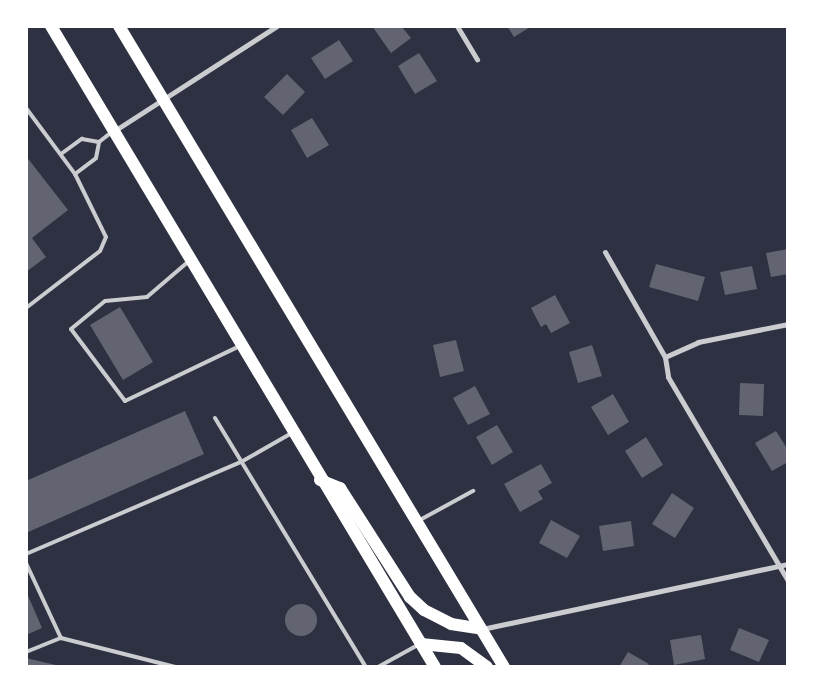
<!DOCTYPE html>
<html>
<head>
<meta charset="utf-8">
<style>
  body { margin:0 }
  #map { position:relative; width:814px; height:693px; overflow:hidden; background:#2d3142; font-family:Roboto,sans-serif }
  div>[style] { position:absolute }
  .building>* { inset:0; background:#626471 }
  .round { border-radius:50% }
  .service>* { height:4px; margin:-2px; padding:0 2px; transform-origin:2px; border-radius:2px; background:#caccd0 }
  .minor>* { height:5px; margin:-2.5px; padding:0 2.5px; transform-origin:2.5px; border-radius:2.5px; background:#caccd0 }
  .primary>* { height:12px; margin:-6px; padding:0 6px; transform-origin:6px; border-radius:6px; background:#fff }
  span { translate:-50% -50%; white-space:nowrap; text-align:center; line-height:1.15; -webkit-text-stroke:4.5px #fff; paint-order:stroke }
  .frame { position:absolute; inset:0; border:28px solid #fff; pointer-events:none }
</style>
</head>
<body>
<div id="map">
  <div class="building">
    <div style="clip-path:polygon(372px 26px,401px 26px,411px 38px,391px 53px)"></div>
    <div style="clip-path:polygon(507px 26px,532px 26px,514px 37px)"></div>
    <div style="clip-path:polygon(339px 40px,353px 61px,325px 79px,311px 58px)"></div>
    <div style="clip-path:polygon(419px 53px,437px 81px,415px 94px,398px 66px)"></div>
    <div style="clip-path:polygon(287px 74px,305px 92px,283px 115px,264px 97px)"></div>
    <div style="clip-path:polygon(312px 118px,329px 145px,307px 158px,291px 130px)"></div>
    <div style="clip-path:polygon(26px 156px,68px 210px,32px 238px,46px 257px,26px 272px)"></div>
    <div style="clip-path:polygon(788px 249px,788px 274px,771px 277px,766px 253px)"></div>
    <div style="clip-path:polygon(656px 264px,705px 277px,698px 301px,649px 287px)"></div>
    <div style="clip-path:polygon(752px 266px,757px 289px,725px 295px,720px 272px)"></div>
    <div style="clip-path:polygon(555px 295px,570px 323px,551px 333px,546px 324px,541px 327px,531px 308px)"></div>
    <div style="clip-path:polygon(120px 307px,153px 362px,123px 380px,90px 325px)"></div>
    <div style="clip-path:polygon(456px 340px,464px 371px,440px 377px,433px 345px)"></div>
    <div style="clip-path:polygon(592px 345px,602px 376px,578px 383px,569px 352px)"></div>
    <div style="clip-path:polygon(740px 383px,764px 384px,763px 416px,739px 415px)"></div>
    <div style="clip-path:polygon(475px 386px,490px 414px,468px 425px,453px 398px)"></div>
    <div style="clip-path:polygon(613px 394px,629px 422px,608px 435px,591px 407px)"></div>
    <div style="clip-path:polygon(185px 411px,204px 454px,26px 533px,26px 481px)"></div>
    <div style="clip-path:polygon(497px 425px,513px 452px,492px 465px,476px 437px)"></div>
    <div style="clip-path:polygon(776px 431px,788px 450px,788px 462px,772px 471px,755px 443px)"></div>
    <div style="clip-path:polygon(646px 437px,663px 465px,642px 478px,625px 451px)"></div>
    <div style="clip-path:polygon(541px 464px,552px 483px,538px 491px,543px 499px,520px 512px,504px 484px)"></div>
    <div style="clip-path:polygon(672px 493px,694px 508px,675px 538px,652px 524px)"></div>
    <div style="clip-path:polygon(551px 520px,580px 536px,567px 558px,539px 543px)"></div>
    <div style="clip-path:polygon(631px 521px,634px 546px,603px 551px,599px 526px)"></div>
    <div style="clip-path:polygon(26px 591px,42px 628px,26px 635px)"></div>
    <div class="round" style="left:285px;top:604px;width:32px;height:32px"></div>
    <div style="clip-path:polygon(739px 628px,769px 640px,759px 662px,730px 650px)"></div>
    <div style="clip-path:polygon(701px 635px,705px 659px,674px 665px,670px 640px)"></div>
    <div style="clip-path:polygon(628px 652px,649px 664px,647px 667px,619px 667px)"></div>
    <div style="clip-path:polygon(26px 658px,60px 666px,60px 667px,26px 667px)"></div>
  </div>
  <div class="service">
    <div style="left:26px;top:108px;width:82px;rotate:53.4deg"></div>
    <div style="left:75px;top:174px;width:70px;rotate:63.8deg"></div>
    <div style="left:106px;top:237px;width:15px;rotate:113deg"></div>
    <div style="left:100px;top:251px;width:93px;rotate:142.4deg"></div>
    <div style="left:61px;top:154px;width:26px;rotate:-36deg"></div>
    <div style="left:82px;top:139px;width:17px;rotate:10deg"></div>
    <div style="left:75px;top:174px;width:26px;rotate:-37deg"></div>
    <div style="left:96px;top:158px;width:16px;rotate:-79deg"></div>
    <div style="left:99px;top:142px;width:16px;rotate:-38deg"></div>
    <div style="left:189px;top:261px;width:55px;rotate:139.4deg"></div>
    <div style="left:147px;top:297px;width:42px;rotate:174.6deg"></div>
    <div style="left:105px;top:301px;width:44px;rotate:140.5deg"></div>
    <div style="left:71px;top:329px;width:90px;rotate:53.1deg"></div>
    <div style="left:125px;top:401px;width:127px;rotate:-25.6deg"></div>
    <div style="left:215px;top:418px;width:291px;rotate:58.8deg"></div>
    <div style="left:418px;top:521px;width:63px;rotate:-28.6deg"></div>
    <div style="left:26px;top:554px;width:234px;rotate:-23.2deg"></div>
    <div style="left:241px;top:462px;width:59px;rotate:-29.6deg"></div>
    <div style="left:26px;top:563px;width:83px;rotate:65deg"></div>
    <div style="left:61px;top:638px;width:119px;rotate:14.2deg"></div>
    <div style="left:26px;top:652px;width:38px;rotate:-22deg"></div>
    <div style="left:378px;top:667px;width:46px;rotate:-28.8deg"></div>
  </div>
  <div class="minor">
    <div style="left:457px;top:26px;width:39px;rotate:59deg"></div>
    <div style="left:114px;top:131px;width:194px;rotate:-32.8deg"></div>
    <div style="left:605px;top:252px;width:121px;rotate:60.3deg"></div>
    <div style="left:665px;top:357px;width:20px;rotate:81deg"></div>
    <div style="left:668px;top:377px;width:237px;rotate:59.5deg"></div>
    <div style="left:665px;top:357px;width:36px;rotate:-24deg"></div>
    <div style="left:698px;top:342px;width:92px;rotate:-11.3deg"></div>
    <div style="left:482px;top:629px;width:313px;rotate:-12deg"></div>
  </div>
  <div class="primary">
    <div style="left:51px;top:26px;width:747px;rotate:59.08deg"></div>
    <div style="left:119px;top:26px;width:748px;rotate:59.01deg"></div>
    <div style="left:320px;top:480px;width:22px;rotate:22deg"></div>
    <div style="left:340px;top:488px;width:130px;rotate:57.3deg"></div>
    <div style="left:410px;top:597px;width:19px;rotate:43deg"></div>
    <div style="left:424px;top:610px;width:30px;rotate:27deg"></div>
    <div style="left:451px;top:624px;width:30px;rotate:9deg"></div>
    <div style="left:421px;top:644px;width:40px;rotate:5.7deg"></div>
    <div style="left:461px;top:648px;width:32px;rotate:36deg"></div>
  </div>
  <div class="frame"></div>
</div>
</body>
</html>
